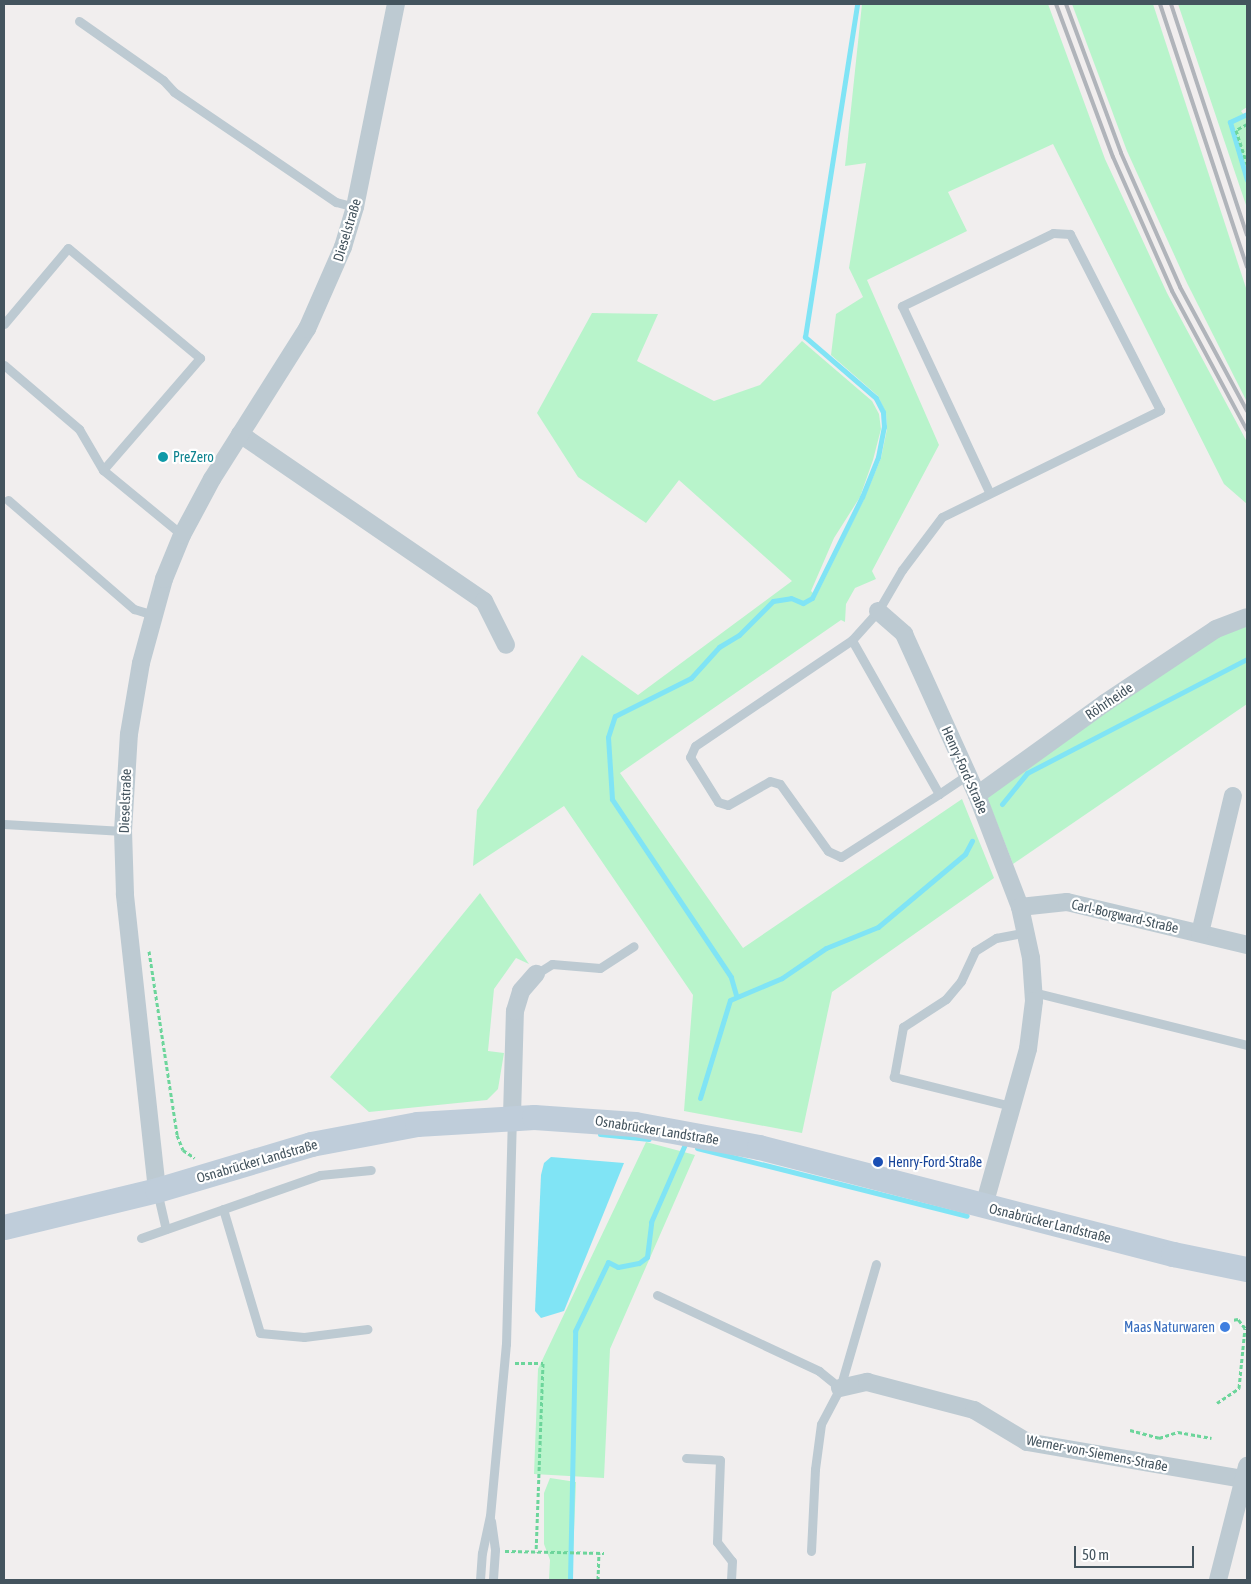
<!DOCTYPE html>
<html>
<head>
<meta charset="utf-8">
<style>
  body { margin:0 }
  #map { position:relative; width:1251px; height:1584px; overflow:hidden; background:#f1eeee; font-family:"Asap Condensed",sans-serif }
  div>[style] { position:absolute }
  .green>* { inset:0; background:#b8f4cb }
  .water>* { inset:0; background:#80e4f5 }
  .stream>* { height:5px; margin:-2.5px; padding:0 2.5px; transform-origin:2.5px; border-radius:2.5px; background:#80e4f5 }
  .path>* { height:3px; margin-top:-1.5px; transform-origin:0; background:repeating-linear-gradient(90deg,#6cd59b 0 4px,transparent 0 6.5px) }
  .lane>* { height:9px; margin:-4.5px; padding:0 4.5px; transform-origin:4.5px; border-radius:4.5px; background:#bdcad2 }
  .street>* { height:18px; margin:-9px; padding:0 9px; transform-origin:9px; border-radius:9px; background:#bdcad2 }
  .secondary>* { height:25px; margin:-12.5px; padding:0 12.5px; transform-origin:12.5px; border-radius:12.5px; background:#bfcdda }
  .rail>* { height:4px; margin:-2px; padding:0 2px; transform-origin:2px; border-radius:2px; background:#b0b4ba }
  .dots>* { width:14px; height:14px; translate:-50% -50%; box-sizing:border-box; border:2px solid #fff; border-radius:50% }
  span { translate:-50% -50%; white-space:nowrap; text-align:center; line-height:1.15; -webkit-text-stroke:4.5px #fff; paint-order:stroke }
  .street-label { font-size:14px; color:#44545e }
  .culture-label { font-size:14px; color:#0d838f }
  .left { translate:0 -50%; text-align:left }
  .transit-label { font-size:14px; color:#164399 }
  .shop-label { font-size:14px; color:#366cbe }
  .right { translate:-100% -50%; text-align:right }
  .frame { position:absolute; inset:0; border:5px solid #44545e; pointer-events:none }
  .scale { position:absolute; left:1074px; top:1546px; width:120px; height:22px; box-sizing:border-box; border:2px solid #44545e; border-top:0; padding-left:6px; font-size:15px; line-height:18px; white-space:nowrap; color:#44545e; -webkit-text-stroke:4px #fff; paint-order:stroke }
</style>
</head>
<body>
<div id="map">
  <div class="green">
    <div style="clip-path:polygon(862px 4px,1048px 4px,1105px 159px,1167px 293px,1247px 442px,1247px 504px,1224px 484px,1053px 144px,948px 192px,967px 231px,867px 280px,939px 445px,872px 571px,876px 579px,855px 588px,846px 604px,845px 622px,841px 620px,620px 773px,743px 948px,962px 799px,994px 878px,832px 992px,802px 1133px,684px 1111px,693px 995px,564px 806px,473px 866px,477px 810px,582px 655px,638px 695px,792px 581px,679px 480px,646px 523px,578px 477px,537px 413px,592px 313px,658px 314px,637px 361px,714px 401px,760px 385px,802px 341px,872px 401px,879px 414px,881px 429px,873px 460px,860px 497px,834px 538px,811px 591px,816px 596px,864px 499px,881px 458px,887px 429px,886px 413px,878px 396px,831px 355px,836px 314px,863px 297px,849px 268px,866px 163px,845px 166px)"></div>
    <div style="clip-path:polygon(1072px 4px,1153px 4px,1247px 291px,1247px 402px,1187px 283px,1127px 151px)"></div>
    <div style="clip-path:polygon(1178px 4px,1247px 4px,1247px 107px,1241px 111px,1247px 119px,1247px 208px)"></div>
    <div style="clip-path:polygon(1247px 626px,1247px 704px,1013px 864px,986px 795px,1225px 631px)"></div>
    <div style="clip-path:polygon(480px 893px,529px 964px,516px 958px,494px 989px,488px 1051px,504px 1053px,498px 1089px,487px 1100px,369px 1112px,330px 1077px)"></div>
    <div style="clip-path:polygon(646px 1142px,695px 1155px,610px 1349px,604px 1478px,534px 1474px,538px 1369px)"></div>
    <div style="clip-path:polygon(550px 1478px,576px 1482px,572px 1580px,549px 1580px,550px 1560px,544px 1544px,544px 1493px)"></div>
  </div>
  <div class="water">
    <div style="clip-path:polygon(551px 1157px,624px 1163px,564px 1311px,541px 1318px,535px 1311px,541px 1175px,544px 1163px)"></div>
  </div>
  <div class="stream">
    <div style="left:1247px;top:114px;width:19px;rotate:155deg"></div>
    <div style="left:1230px;top:122px;width:60px;rotate:73.7deg"></div>
    <div style="left:1002px;top:804px;width:40px;rotate:-51deg"></div>
    <div style="left:1027px;top:773px;width:248px;rotate:-27.4deg"></div>
    <div style="left:736px;top:995px;width:19px;rotate:-106deg"></div>
    <div style="left:731px;top:977px;width:214px;rotate:-123.8deg"></div>
    <div style="left:612px;top:799px;width:62px;rotate:-93.7deg"></div>
    <div style="left:608px;top:737px;width:22px;rotate:-72deg"></div>
    <div style="left:615px;top:716px;width:85px;rotate:-26.6deg"></div>
    <div style="left:691px;top:678px;width:42px;rotate:-47.9deg"></div>
    <div style="left:719px;top:647px;width:23px;rotate:-31deg"></div>
    <div style="left:739px;top:635px;width:48px;rotate:-45deg"></div>
    <div style="left:773px;top:601px;width:18px;rotate:-9deg"></div>
    <div style="left:791px;top:598px;width:13px;rotate:23deg"></div>
    <div style="left:803px;top:603px;width:10px;rotate:-29deg"></div>
    <div style="left:812px;top:598px;width:113px;rotate:-63.7deg"></div>
    <div style="left:862px;top:497px;width:43px;rotate:-68.2deg"></div>
    <div style="left:878px;top:457px;width:31px;rotate:-79deg"></div>
    <div style="left:884px;top:427px;width:15px;rotate:-94deg"></div>
    <div style="left:883px;top:412px;width:16px;rotate:-117deg"></div>
    <div style="left:876px;top:398px;width:94px;rotate:-139.3deg"></div>
    <div style="left:805px;top:337px;width:337px;rotate:-81.1deg"></div>
    <div style="left:700px;top:1098px;width:102px;rotate:-73deg"></div>
    <div style="left:730px;top:1000px;width:56px;rotate:-22.9deg"></div>
    <div style="left:782px;top:978px;width:53px;rotate:-34.3deg"></div>
    <div style="left:826px;top:948px;width:56px;rotate:-22deg"></div>
    <div style="left:878px;top:927px;width:114px;rotate:-40deg"></div>
    <div style="left:965px;top:854px;width:15px;rotate:-62deg"></div>
    <div style="left:600px;top:1134px;width:49px;rotate:5.8deg"></div>
    <div style="left:697px;top:1148px;width:278px;rotate:14.1deg"></div>
    <div style="left:570px;top:1580px;width:249px;rotate:-88.8deg"></div>
    <div style="left:575px;top:1331px;width:76px;rotate:-64.4deg"></div>
    <div style="left:608px;top:1262px;width:11px;rotate:27deg"></div>
    <div style="left:618px;top:1267px;width:21px;rotate:-11deg"></div>
    <div style="left:639px;top:1263px;width:10px;rotate:-37deg"></div>
    <div style="left:647px;top:1257px;width:35px;rotate:-83deg"></div>
    <div style="left:651px;top:1222px;width:87px;rotate:-66.4deg"></div>
  </div>
  <div class="path">
    <div style="left:1247px;top:124px;width:13px;rotate:151deg"></div>
    <div style="left:1236px;top:130px;width:36px;rotate:72deg"></div>
    <div style="left:149px;top:951px;width:186px;rotate:81.3deg"></div>
    <div style="left:177px;top:1135px;width:16px;rotate:68deg"></div>
    <div style="left:183px;top:1150px;width:14px;rotate:34deg"></div>
    <div style="left:515px;top:1363px;width:28px"></div>
    <div style="left:543px;top:1363px;width:189px;rotate:92.1deg"></div>
    <div style="left:1217px;top:1403px;width:27px;rotate:-34deg"></div>
    <div style="left:1239px;top:1388px;width:60px;rotate:-84.3deg"></div>
    <div style="left:1245px;top:1328px;width:11px;rotate:-128deg"></div>
    <div style="left:1238px;top:1319px;width:6px;rotate:171deg"></div>
    <div style="left:1130px;top:1430px;width:30px;rotate:15deg"></div>
    <div style="left:1159px;top:1438px;width:20px;rotate:-18deg"></div>
    <div style="left:1178px;top:1432px;width:34px;rotate:10deg"></div>
    <div style="left:505px;top:1551px;width:99px;rotate:1.2deg"></div>
    <div style="left:598px;top:1580px;width:27px;rotate:-88deg"></div>
  </div>
  <div class="lane">
    <div style="left:79px;top:21px;width:103px;rotate:35.1deg"></div>
    <div style="left:163px;top:80px;width:16px;rotate:47deg"></div>
    <div style="left:174px;top:92px;width:196px;rotate:34.2deg"></div>
    <div style="left:336px;top:202px;width:20px;rotate:15deg"></div>
    <div style="left:4px;top:324px;width:99px;rotate:-49.9deg"></div>
    <div style="left:68px;top:248px;width:172px;rotate:39.8deg"></div>
    <div style="left:200px;top:358px;width:148px;rotate:130.9deg"></div>
    <div style="left:4px;top:365px;width:99px;rotate:40.5deg"></div>
    <div style="left:79px;top:429px;width:48px;rotate:59.7deg"></div>
    <div style="left:103px;top:470px;width:102px;rotate:39.4deg"></div>
    <div style="left:8px;top:500px;width:167px;rotate:40.9deg"></div>
    <div style="left:134px;top:609px;width:21px;rotate:17deg"></div>
    <div style="left:852px;top:640px;width:39px;rotate:-48deg"></div>
    <div style="left:878px;top:611px;width:48px;rotate:-59.7deg"></div>
    <div style="left:902px;top:570px;width:66px;rotate:-53deg"></div>
    <div style="left:942px;top:517px;width:243px;rotate:-26.1deg"></div>
    <div style="left:1160px;top:410px;width:198px;rotate:-117.1deg"></div>
    <div style="left:1070px;top:234px;width:17px;rotate:-177deg"></div>
    <div style="left:1053px;top:233px;width:168px;rotate:154.2deg"></div>
    <div style="left:902px;top:306px;width:205px;rotate:64.9deg"></div>
    <div style="left:939px;top:794px;width:177px;rotate:-119.5deg"></div>
    <div style="left:852px;top:640px;width:189px;rotate:146deg"></div>
    <div style="left:695px;top:746px;width:12px;rotate:114deg"></div>
    <div style="left:690px;top:757px;width:53px;rotate:58.1deg"></div>
    <div style="left:718px;top:802px;width:10px;rotate:17deg"></div>
    <div style="left:728px;top:805px;width:48px;rotate:-29.7deg"></div>
    <div style="left:770px;top:781px;width:10px;rotate:17deg"></div>
    <div style="left:780px;top:784px;width:82px;rotate:54.4deg"></div>
    <div style="left:828px;top:851px;width:14px;rotate:25deg"></div>
    <div style="left:841px;top:857px;width:117px;rotate:-32.7deg"></div>
    <div style="left:939px;top:794px;width:34px;rotate:-34deg"></div>
    <div style="left:4px;top:824px;width:119px;rotate:3.4deg"></div>
    <div style="left:536px;top:974px;width:19px;rotate:-32deg"></div>
    <div style="left:552px;top:964px;width:48px;rotate:4.8deg"></div>
    <div style="left:600px;top:968px;width:40px;rotate:-32.9deg"></div>
    <div style="left:1033px;top:992px;width:220px;rotate:13.9deg"></div>
    <div style="left:1011px;top:1106px;width:121px;rotate:-166.1deg"></div>
    <div style="left:894px;top:1077px;width:51px;rotate:-79.8deg"></div>
    <div style="left:903px;top:1027px;width:51px;rotate:-33.1deg"></div>
    <div style="left:946px;top:999px;width:23px;rotate:-50deg"></div>
    <div style="left:961px;top:981px;width:33px;rotate:-65deg"></div>
    <div style="left:975px;top:951px;width:25px;rotate:-32deg"></div>
    <div style="left:996px;top:938px;width:31px;rotate:-11deg"></div>
    <div style="left:157px;top:1191px;width:39px;rotate:77deg"></div>
    <div style="left:223px;top:1209px;width:129px;rotate:73.4deg"></div>
    <div style="left:260px;top:1333px;width:44px;rotate:5.2deg"></div>
    <div style="left:304px;top:1337px;width:64px;rotate:-7.2deg"></div>
    <div style="left:141px;top:1238px;width:190px;rotate:-19.4deg"></div>
    <div style="left:320px;top:1175px;width:51px;rotate:-5.6deg"></div>
    <div style="left:657px;top:1295px;width:179px;rotate:25.1deg"></div>
    <div style="left:819px;top:1371px;width:27px;rotate:39deg"></div>
    <div style="left:686px;top:1458px;width:34px;rotate:3deg"></div>
    <div style="left:720px;top:1460px;width:82px;rotate:92.1deg"></div>
    <div style="left:717px;top:1542px;width:24px;rotate:52deg"></div>
    <div style="left:732px;top:1561px;width:19px;rotate:93deg"></div>
    <div style="left:491px;top:1521px;width:29px;rotate:82deg"></div>
    <div style="left:495px;top:1550px;width:30px;rotate:94deg"></div>
    <div style="left:811px;top:1551px;width:82px;rotate:-87.2deg"></div>
    <div style="left:815px;top:1469px;width:45px;rotate:-82.4deg"></div>
    <div style="left:821px;top:1424px;width:41px;rotate:-62.2deg"></div>
    <div style="left:840px;top:1388px;width:129px;rotate:-73.8deg"></div>
    <div style="left:480px;top:1580px;width:27px;rotate:-86deg"></div>
    <div style="left:482px;top:1553px;width:38px;rotate:-78deg"></div>
    <div style="left:490px;top:1516px;width:173px;rotate:-84.7deg"></div>
    <div style="left:506px;top:1344px;width:224px;rotate:-88.5deg"></div>
  </div>
  <div class="street">
    <div style="left:240px;top:434px;width:296px;rotate:34.4deg"></div>
    <div style="left:484px;top:601px;width:49px;rotate:63.4deg"></div>
    <div style="left:878px;top:611px;width:35px;rotate:41deg"></div>
    <div style="left:904px;top:634px;width:177px;rotate:65.6deg"></div>
    <div style="left:977px;top:795px;width:120px;rotate:69deg"></div>
    <div style="left:1020px;top:907px;width:52px;rotate:77.8deg"></div>
    <div style="left:1031px;top:958px;width:43px;rotate:86deg"></div>
    <div style="left:1034px;top:1001px;width:48px;rotate:97.1deg"></div>
    <div style="left:1028px;top:1049px;width:163px;rotate:105.7deg"></div>
    <div style="left:977px;top:795px;width:158px;rotate:-35.7deg"></div>
    <div style="left:1105px;top:703px;width:133px;rotate:-33.7deg"></div>
    <div style="left:1216px;top:629px;width:33px;rotate:-21deg"></div>
    <div style="left:1020px;top:907px;width:47px;rotate:-6.1deg"></div>
    <div style="left:1067px;top:902px;width:185px;rotate:13.4deg"></div>
    <div style="left:1200px;top:933px;width:141px;rotate:-76.5deg"></div>
    <div style="left:512px;top:1116px;width:105px;rotate:-88.4deg"></div>
    <div style="left:515px;top:1011px;width:21px;rotate:-73deg"></div>
    <div style="left:521px;top:991px;width:23px;rotate:-49deg"></div>
    <div style="left:157px;top:1190px;width:298px;rotate:-96.2deg"></div>
    <div style="left:125px;top:894px;width:63px;rotate:-91.8deg"></div>
    <div style="left:123px;top:831px;width:97px;rotate:-86.5deg"></div>
    <div style="left:129px;top:734px;width:72px;rotate:-80.4deg"></div>
    <div style="left:141px;top:663px;width:87px;rotate:-74.7deg"></div>
    <div style="left:164px;top:579px;width:48px;rotate:-67.8deg"></div>
    <div style="left:182px;top:535px;width:64px;rotate:-61.8deg"></div>
    <div style="left:212px;top:479px;width:178px;rotate:-57.7deg"></div>
    <div style="left:307px;top:329px;width:90px;rotate:-66.3deg"></div>
    <div style="left:343px;top:247px;width:42px;rotate:-73.3deg"></div>
    <div style="left:355px;top:207px;width:207px;rotate:-78.6deg"></div>
    <div style="left:840px;top:1388px;width:28px;rotate:-13deg"></div>
    <div style="left:867px;top:1382px;width:111px;rotate:14.7deg"></div>
    <div style="left:974px;top:1410px;width:62px;rotate:31.1deg"></div>
    <div style="left:1027px;top:1442px;width:220px;rotate:9.7deg"></div>
    <div style="left:1218px;top:1580px;width:118px;rotate:-75.7deg"></div>
  </div>
  <div class="secondary">
    <div style="left:4px;top:1227px;width:157px;rotate:-13.6deg"></div>
    <div style="left:157px;top:1190px;width:161px;rotate:-16.6deg"></div>
    <div style="left:311px;top:1144px;width:108px;rotate:-10.7deg"></div>
    <div style="left:417px;top:1124px;width:117px;rotate:-3.4deg"></div>
    <div style="left:534px;top:1117px;width:101px;rotate:4deg"></div>
    <div style="left:635px;top:1124px;width:126px;rotate:10.5deg"></div>
    <div style="left:759px;top:1147px;width:428px;rotate:14.5deg"></div>
    <div style="left:1173px;top:1254px;width:76px;rotate:11.5deg"></div>
  </div>
  <div class="rail">
    <div style="left:1056px;top:4px;width:163px;rotate:69.6deg"></div>
    <div style="left:1113px;top:157px;width:146px;rotate:66.2deg"></div>
    <div style="left:1172px;top:291px;width:158px;rotate:61.7deg"></div>
    <div style="left:1066px;top:4px;width:159px;rotate:69.7deg"></div>
    <div style="left:1121px;top:153px;width:146px;rotate:66.2deg"></div>
    <div style="left:1180px;top:287px;width:141px;rotate:61.6deg"></div>
    <div style="left:1160px;top:4px;width:277px;rotate:71.7deg"></div>
    <div style="left:1171px;top:4px;width:243px;rotate:71.8deg"></div>
  </div>
  <div class="dots">
    <div style="left:163px;top:457px;background:#0f9aa8"></div>
    <div style="left:878px;top:1162px;background:#1a4fb4"></div>
    <div style="left:1225px;top:1327px;background:#3f7fe0"></div>
  </div>
  <div class="street-label">
    <span style="left:347px;top:230px;rotate:-73deg">Dieselstraße</span>
    <span style="left:1109px;top:701px;rotate:-34deg">Röhrheide</span>
    <span style="left:965px;top:770px;rotate:66deg">Henry-Ford-Straße</span>
    <span style="left:125px;top:801px;rotate:-88deg">Dieselstraße</span>
    <span style="left:1125px;top:916px;rotate:13deg">Carl-Borgward-Straße</span>
    <span style="left:657px;top:1130px;rotate:9deg">Osnabrücker Landstraße</span>
    <span style="left:257px;top:1161px;rotate:-16deg">Osnabrücker Landstraße</span>
    <span style="left:1050px;top:1223px;rotate:14deg">Osnabrücker Landstraße</span>
    <span style="left:1097px;top:1453px;rotate:11deg">Werner-von-Siemens-Straße</span>
  </div>
  <div class="culture-label">
    <span class="left" style="left:173px;top:457px">PreZero</span>
  </div>
  <div class="transit-label">
    <span class="left" style="left:888px;top:1162px">Henry-Ford-Straße</span>
  </div>
  <div class="shop-label">
    <span class="right" style="left:1215px;top:1327px">Maas Naturwaren</span>
  </div>
  <div class="frame"></div>
  <div class="scale">50 m</div>
</div>
</body>
</html>
